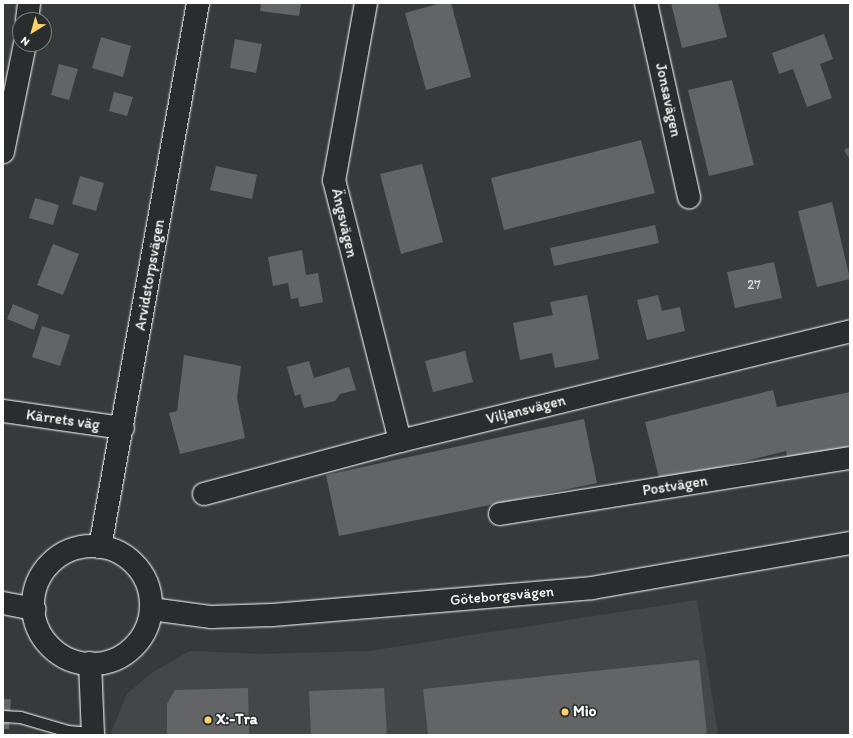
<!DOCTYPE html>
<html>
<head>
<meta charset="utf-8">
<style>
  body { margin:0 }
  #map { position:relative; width:853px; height:738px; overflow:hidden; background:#373a3b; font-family:Itim,sans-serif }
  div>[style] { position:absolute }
  .built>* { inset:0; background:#444748 }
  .building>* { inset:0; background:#636465 }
  .roads { filter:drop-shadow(0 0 1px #fff) drop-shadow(0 0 1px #fff) }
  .service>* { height:11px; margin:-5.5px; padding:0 5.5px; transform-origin:5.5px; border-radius:5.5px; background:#2a2d2e }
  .minor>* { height:22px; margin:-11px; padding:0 11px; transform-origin:11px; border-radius:11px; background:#2a2d2e }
  .tertiary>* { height:22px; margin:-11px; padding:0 11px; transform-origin:11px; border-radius:11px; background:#2a2d2e }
  .secondary>* { height:22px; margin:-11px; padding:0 11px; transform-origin:11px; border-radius:11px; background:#2a2d2e }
  .secondary>.ring { margin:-11px; padding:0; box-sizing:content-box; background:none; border:22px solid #2a2d2e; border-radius:50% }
  .dots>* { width:11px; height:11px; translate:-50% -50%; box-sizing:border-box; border:2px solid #2a2d2e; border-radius:50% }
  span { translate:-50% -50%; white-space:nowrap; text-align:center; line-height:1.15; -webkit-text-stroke:3px #2a2d2e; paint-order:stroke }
  .number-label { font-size:13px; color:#d8d8d8 }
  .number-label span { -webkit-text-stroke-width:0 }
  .street-label { font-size:15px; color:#fff }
  .poi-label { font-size:15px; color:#fff; font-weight:700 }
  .left { translate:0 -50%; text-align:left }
  .frame { position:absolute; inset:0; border:4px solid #fff; pointer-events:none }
  .north { position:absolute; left:12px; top:12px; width:40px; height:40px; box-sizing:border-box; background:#2a2d2e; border:1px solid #7f8182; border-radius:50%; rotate:217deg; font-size:11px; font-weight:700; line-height:16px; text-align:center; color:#fff }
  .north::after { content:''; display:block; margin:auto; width:14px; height:18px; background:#ffd166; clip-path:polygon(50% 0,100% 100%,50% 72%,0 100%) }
</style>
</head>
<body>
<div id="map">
  <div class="built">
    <div style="clip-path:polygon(697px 600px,718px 735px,110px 735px,127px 694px,153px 672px,190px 651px,261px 654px,369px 651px)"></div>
  </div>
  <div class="building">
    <div style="clip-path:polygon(261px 3px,301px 3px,299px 16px,260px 11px)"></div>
    <div style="clip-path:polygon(441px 3px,451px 3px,471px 77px,426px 90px,405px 13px)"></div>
    <div style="clip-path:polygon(671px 3px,718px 3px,727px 37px,682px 48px)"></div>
    <div style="clip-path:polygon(824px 34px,833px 59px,820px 64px,832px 98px,807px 107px,793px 69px,779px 74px,772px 53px)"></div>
    <div style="clip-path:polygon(101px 37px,131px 46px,123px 77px,92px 68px)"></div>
    <div style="clip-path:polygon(235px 39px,262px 44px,256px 73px,230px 68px)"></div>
    <div style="clip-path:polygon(59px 64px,78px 69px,69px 100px,51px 95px)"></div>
    <div style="clip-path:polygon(732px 80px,754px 165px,709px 176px,688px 90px)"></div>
    <div style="clip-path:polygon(114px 92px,133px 97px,127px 116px,109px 111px)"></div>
    <div style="clip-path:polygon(641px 140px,655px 193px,504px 230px,491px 178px)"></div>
    <div style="clip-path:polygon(850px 147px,850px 160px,844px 150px)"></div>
    <div style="clip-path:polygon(422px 164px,443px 242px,401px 254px,380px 174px)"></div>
    <div style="clip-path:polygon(216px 166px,257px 175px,252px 199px,210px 190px)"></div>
    <div style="clip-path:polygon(80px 176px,104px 183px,96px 211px,72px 204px)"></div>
    <div style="clip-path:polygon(35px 198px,59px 205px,53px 225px,29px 218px)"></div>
    <div style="clip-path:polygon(832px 202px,850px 279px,817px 287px,798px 211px)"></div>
    <div style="clip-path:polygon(655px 225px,659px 243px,554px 266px,550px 248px)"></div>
    <div style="clip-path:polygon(53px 244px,79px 254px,63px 295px,37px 285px)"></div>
    <div style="clip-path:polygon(302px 250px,306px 275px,318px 273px,323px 302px,300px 307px,298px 298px,291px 299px,288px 283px,273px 286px,268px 257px)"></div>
    <div style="clip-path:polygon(774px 262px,782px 298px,735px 308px,727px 272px)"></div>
    <div style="clip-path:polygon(587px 295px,599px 359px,555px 368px,552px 353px,520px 360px,513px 323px,553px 315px,550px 302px)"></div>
    <div style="clip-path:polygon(658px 295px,662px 311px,680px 307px,685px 331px,647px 340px,637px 300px)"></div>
    <div style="clip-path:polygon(13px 304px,39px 315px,34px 330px,7px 319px)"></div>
    <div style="clip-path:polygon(42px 326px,70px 335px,60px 366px,32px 357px)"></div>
    <div style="clip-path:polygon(465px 351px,473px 382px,433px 392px,425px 361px)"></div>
    <div style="clip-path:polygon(184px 355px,241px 366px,237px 398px,245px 438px,180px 454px,169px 413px,177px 411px)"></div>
    <div style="clip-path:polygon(309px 361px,314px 378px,349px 367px,356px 390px,340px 394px,335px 401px,304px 408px,300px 394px,295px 396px,287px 367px)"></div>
    <div style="clip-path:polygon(773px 390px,777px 407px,850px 392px,850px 446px,788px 460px,786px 451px,660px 482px,645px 422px)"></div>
    <div style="clip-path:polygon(584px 419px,597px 483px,339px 536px,326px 475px)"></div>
    <div style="clip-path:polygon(699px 660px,707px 735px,428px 735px,423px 689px)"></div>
    <div style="clip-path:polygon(248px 688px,249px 735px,167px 735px,167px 704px,175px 690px)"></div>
    <div style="clip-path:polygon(384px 688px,387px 735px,311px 735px,309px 691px)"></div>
    <div style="clip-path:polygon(3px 699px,11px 699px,9px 729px,3px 729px)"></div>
  </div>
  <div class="roads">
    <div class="service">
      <div style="left:3px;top:716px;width:17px;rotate:3deg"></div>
      <div style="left:20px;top:717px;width:50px;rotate:16.3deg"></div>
      <div style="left:68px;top:731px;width:25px;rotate:5deg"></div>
    </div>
    <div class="minor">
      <div style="left:366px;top:3px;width:180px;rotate:100.2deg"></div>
      <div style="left:334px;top:180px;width:269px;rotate:75.8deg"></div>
      <div style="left:646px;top:3px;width:199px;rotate:77.5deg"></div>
      <div style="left:27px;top:20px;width:17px;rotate:-83deg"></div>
      <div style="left:3px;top:152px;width:110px;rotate:-78.5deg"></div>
      <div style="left:3px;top:411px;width:121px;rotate:8.1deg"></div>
      <div style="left:204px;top:494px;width:203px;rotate:-15.1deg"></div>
      <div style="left:400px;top:441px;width:463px;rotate:-13.7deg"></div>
      <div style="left:500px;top:514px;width:354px;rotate:-9.1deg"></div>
    </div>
    <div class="tertiary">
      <div style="left:100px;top:547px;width:553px;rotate:-79.79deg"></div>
      <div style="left:90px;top:663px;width:72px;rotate:87.6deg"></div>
    </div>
    <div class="secondary">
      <div class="ring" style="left:33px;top:546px;width:96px;height:96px"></div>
      <div style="left:3px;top:603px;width:32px;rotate:11deg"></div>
      <div style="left:151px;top:609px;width:61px;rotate:7.6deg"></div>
      <div style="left:211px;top:617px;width:61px;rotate:-1.9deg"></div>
      <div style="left:272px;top:615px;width:321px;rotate:-4.8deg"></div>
      <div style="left:592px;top:588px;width:262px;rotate:-9.9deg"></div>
    </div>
  </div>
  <div class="dots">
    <div style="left:565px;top:712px;background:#ffd166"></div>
    <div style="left:208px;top:720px;background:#ffd166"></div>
  </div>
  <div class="number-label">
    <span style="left:754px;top:285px">27</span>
  </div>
  <div class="street-label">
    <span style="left:668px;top:100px;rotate:78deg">Jonsavägen</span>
    <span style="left:344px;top:223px;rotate:77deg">Ängsvägen</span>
    <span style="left:150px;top:275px;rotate:-80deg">Arvidstorpsvägen</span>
    <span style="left:526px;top:410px;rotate:-14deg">Viljansvägen</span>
    <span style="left:63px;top:420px;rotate:8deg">Kärrets väg</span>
    <span style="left:675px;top:486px;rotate:-9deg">Postvägen</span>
    <span style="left:502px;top:596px;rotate:-5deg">Göteborgsvägen</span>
  </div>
  <div class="poi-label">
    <span class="left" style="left:573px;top:712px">Mio</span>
    <span class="left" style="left:216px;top:720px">X:-Tra</span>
  </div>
  <div class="frame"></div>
  <div class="north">N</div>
</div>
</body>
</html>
